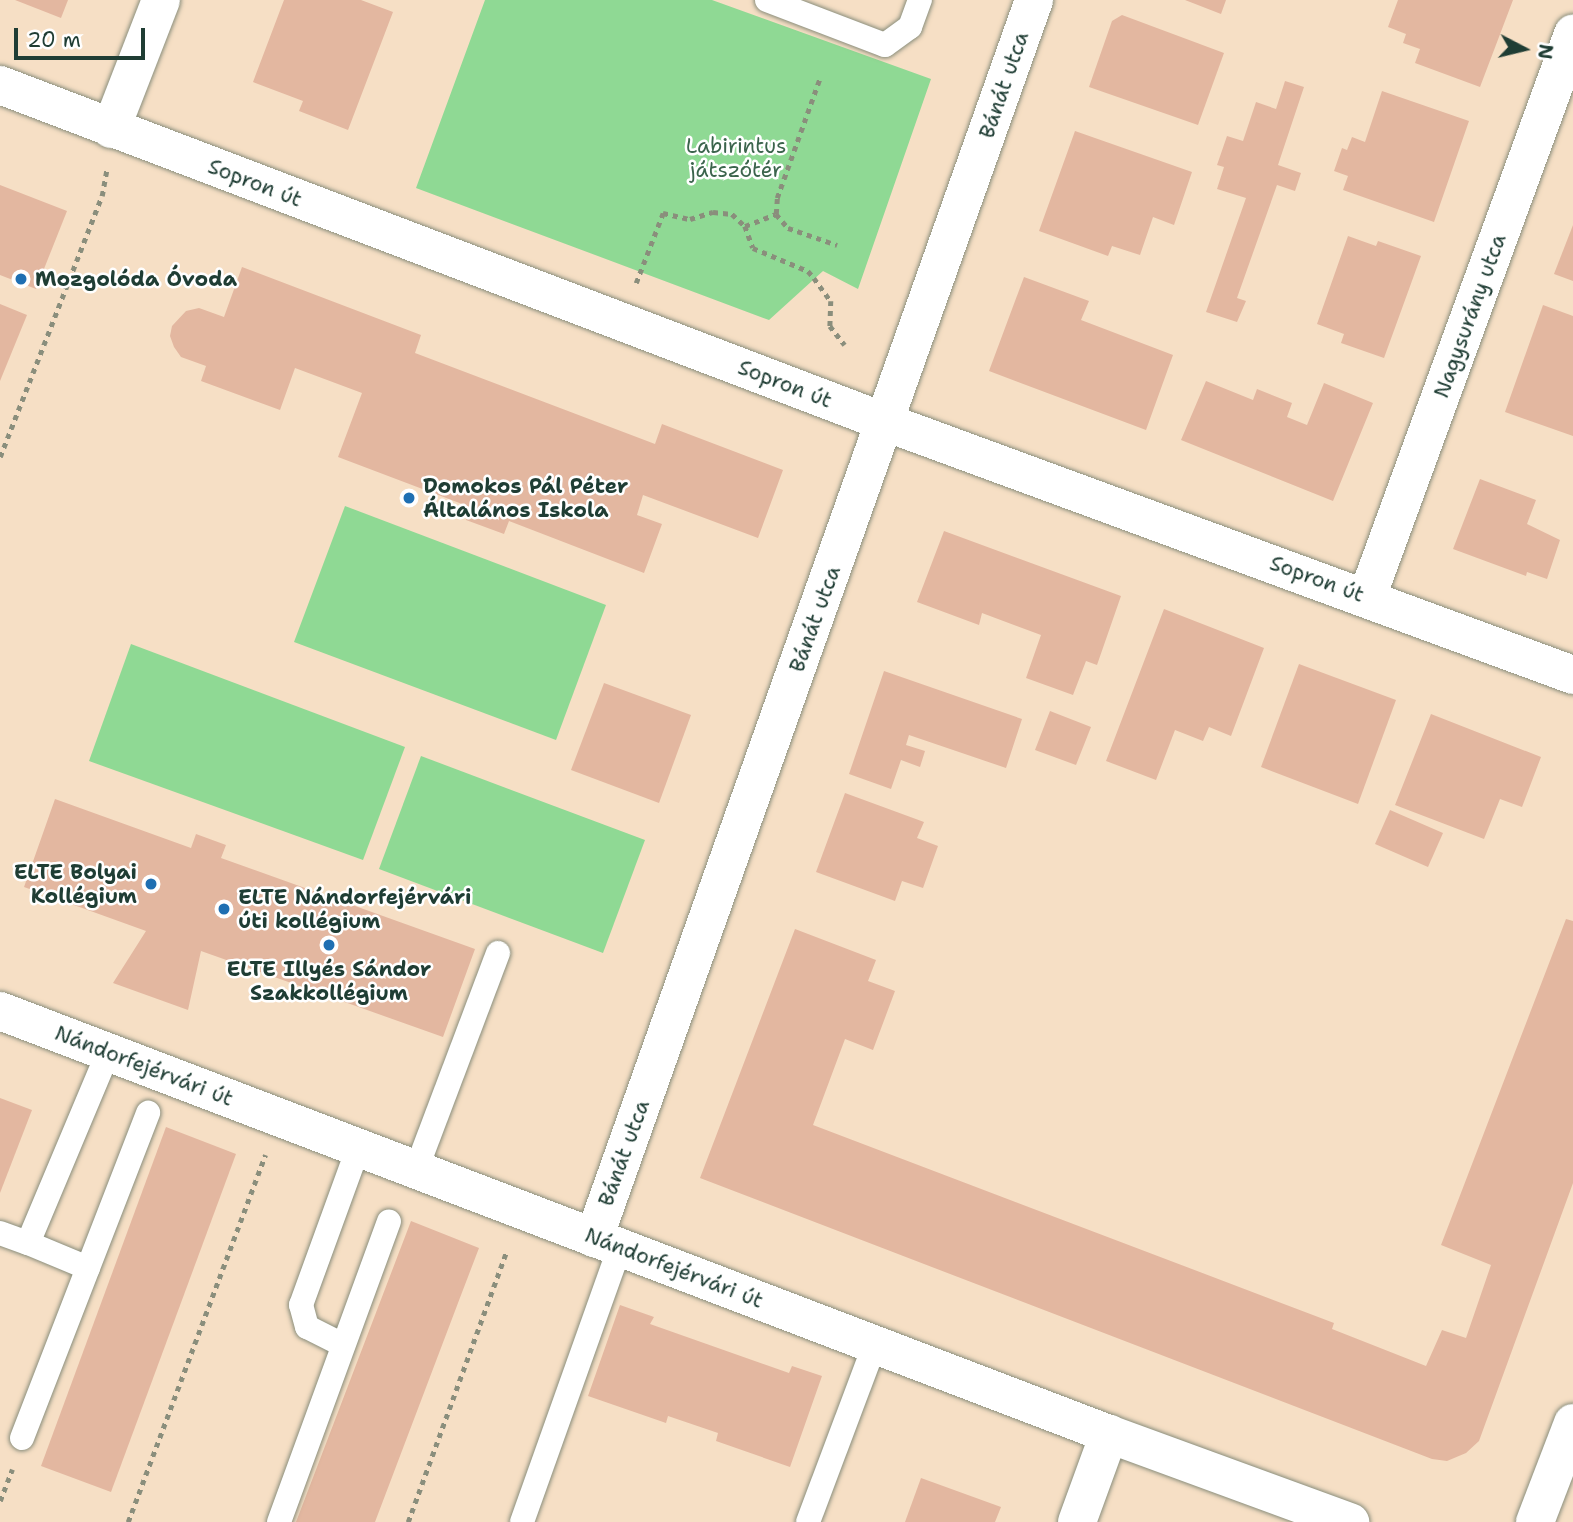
<!DOCTYPE html>
<html>
<head>
<meta charset="utf-8">
<style>
  body { margin:0 }
  #map { position:relative; width:1573px; height:1522px; overflow:hidden; background:#f6dfc5; font-family:"Shantell Sans",sans-serif }
  div>[style] { position:absolute }
  .green>* { inset:0; background:#8fd994 }
  .building>* { inset:0; background:#e3b7a0 }
  .path>* { height:4.5px; margin-top:-2.25px; transform-origin:0; background:repeating-linear-gradient(90deg,#8a8e7c 0 5px,transparent 0 10px) }
  .roads { filter:drop-shadow(0 0 2px #8a8e7c) drop-shadow(0 0 2px #8a8e7c) }
  .service>* { height:24px; margin:-12px; padding:0 12px; transform-origin:12px; border-radius:12px; background:#fff }
  .minor>* { height:38px; margin:-19px; padding:0 19px; transform-origin:19px; border-radius:19px; background:#fff }
  .dots>* { width:19px; height:19px; translate:-50% -50%; box-sizing:border-box; border:4px solid #fff; border-radius:50% }
  span { translate:-50% -50%; white-space:nowrap; text-align:center; line-height:1.15; -webkit-text-stroke:5px #fff; paint-order:stroke }
  .street-label { font-size:21px; color:#1f3d34 }
  .park-label { font-size:21px; color:#3b644c }
  .poi-label { font-size:21px; color:#1f3d34; font-weight:700 }
  .left { translate:0 -50%; text-align:left }
  .right { translate:-100% -50%; text-align:right }
  .north { position:absolute; left:1489px; top:14px; width:70px; height:70px; -webkit-text-stroke:5px #fff; paint-order:stroke; rotate:97deg; font-size:19px; font-weight:700; line-height:28px; text-align:center; color:#1f3d34 }
  .north::after { content:''; display:block; margin:auto; width:24px; height:32px; background:#1f3d34; clip-path:polygon(50% 0,100% 100%,50% 72%,0 100%) }
  .scale { position:absolute; left:14px; top:28px; width:131px; height:32px; box-sizing:border-box; border:4px solid #1f3d34; border-top:0; padding-left:9px; font-size:21px; line-height:24px; white-space:nowrap; color:#1f3d34; -webkit-text-stroke:5px #fff; paint-order:stroke }
</style>
</head>
<body>
<div id="map">
  <div class="green">
    <div style="clip-path:polygon(485px 0,712px 0,931px 79px,858px 289px,823px 271px,769px 320px,416px 188px)"></div>
    <div style="clip-path:polygon(345px 506px,606px 605px,556px 740px,294px 642px)"></div>
    <div style="clip-path:polygon(131px 644px,405px 747px,363px 860px,89px 761px)"></div>
    <div style="clip-path:polygon(421px 756px,645px 840px,603px 953px,379px 869px)"></div>
  </div>
  <div class="building">
    <div style="clip-path:polygon(15px 0,68px 0,61px 18px)"></div>
    <div style="clip-path:polygon(284px 0,361px 0,393px 12px,348px 130px,299px 111px,303px 101px,253px 82px)"></div>
    <div style="clip-path:polygon(1185px 0,1226px 0,1221px 14px)"></div>
    <div style="clip-path:polygon(1398px 0,1513px 0,1480px 87px,1415px 63px,1420px 49px,1403px 43px,1406px 34px,1388px 27px)"></div>
    <div style="clip-path:polygon(1122px 15px,1224px 53px,1198px 125px,1089px 87px,1112px 21px)"></div>
    <div style="clip-path:polygon(1285px 81px,1304px 87px,1278px 165px,1301px 173px,1295px 191px,1277px 185px,1237px 298px,1246px 301px,1237px 322px,1206px 312px,1246px 198px,1217px 189px,1224px 167px,1217px 165px,1227px 136px,1243px 141px,1256px 102px,1276px 109px)"></div>
    <div style="clip-path:polygon(1382px 91px,1469px 121px,1434px 222px,1343px 190px,1348px 176px,1334px 171px,1342px 148px,1347px 150px,1352px 137px,1365px 142px)"></div>
    <div style="clip-path:polygon(1075px 131px,1192px 172px,1174px 225px,1153px 217px,1140px 255px,1112px 246px,1108px 256px,1039px 231px)"></div>
    <div style="clip-path:polygon(0 185px,67px 211px,36px 289px,0 275px)"></div>
    <div style="clip-path:polygon(1573px 225px,1573px 281px,1554px 274px)"></div>
    <div style="clip-path:polygon(1348px 236px,1376px 246px,1378px 241px,1421px 256px,1384px 358px,1341px 343px,1344px 334px,1317px 324px)"></div>
    <div style="clip-path:polygon(242px 267px,421px 335px,415px 353px,655px 444px,662px 424px,783px 470px,758px 538px,643px 495px,637px 515px,662px 524px,644px 573px,509px 521px,504px 534px,466px 520px,470px 507px,338px 457px,362px 393px,295px 368px,280px 410px,201px 381px,206px 366px,181px 357px,174px 347px,170px 336px,172px 326px,186px 311px,199px 308px,224px 317px)"></div>
    <div style="clip-path:polygon(1024px 277px,1089px 301px,1081px 320px,1173px 355px,1146px 430px,989px 371px)"></div>
    <div style="clip-path:polygon(0 304px,27px 315px,0 381px)"></div>
    <div style="clip-path:polygon(1543px 305px,1573px 316px,1573px 436px,1505px 412px)"></div>
    <div style="clip-path:polygon(1206px 381px,1253px 400px,1257px 389px,1292px 403px,1287px 417px,1307px 425px,1324px 383px,1373px 403px,1333px 501px,1181px 440px)"></div>
    <div style="clip-path:polygon(1480px 479px,1536px 500px,1527px 524px,1560px 540px,1547px 579px,1527px 572px,1526px 576px,1453px 549px)"></div>
    <div style="clip-path:polygon(944px 531px,1121px 596px,1097px 665px,1086px 661px,1073px 695px,1026px 678px,1041px 635px,982px 613px,979px 625px,917px 602px)"></div>
    <div style="clip-path:polygon(1164px 609px,1264px 648px,1231px 736px,1209px 727px,1203px 741px,1175px 730px,1156px 780px,1106px 761px)"></div>
    <div style="clip-path:polygon(1299px 664px,1396px 700px,1358px 804px,1261px 767px)"></div>
    <div style="clip-path:polygon(884px 671px,1022px 719px,1006px 768px,909px 735px,906px 745px,925px 751px,920px 767px,901px 760px,891px 789px,849px 774px)"></div>
    <div style="clip-path:polygon(604px 683px,691px 715px,659px 803px,571px 770px)"></div>
    <div style="clip-path:polygon(1050px 711px,1091px 727px,1076px 765px,1035px 750px)"></div>
    <div style="clip-path:polygon(1431px 714px,1541px 757px,1522px 807px,1500px 799px,1484px 839px,1395px 805px)"></div>
    <div style="clip-path:polygon(845px 793px,924px 822px,917px 838px,938px 846px,923px 888px,902px 881px,895px 901px,816px 872px)"></div>
    <div style="clip-path:polygon(55px 799px,191px 848px,196px 834px,226px 845px,221px 858px,475px 949px,443px 1037px,201px 951px,188px 1010px,113px 983px,146px 931px,24px 887px)"></div>
    <div style="clip-path:polygon(1390px 810px,1443px 833px,1428px 867px,1375px 844px)"></div>
    <div style="clip-path:polygon(1566px 919px,1573px 921px,1573px 1183px,1479px 1441px,1466px 1453px,1447px 1461px,1432px 1459px,700px 1178px,795px 929px,876px 960px,868px 981px,895px 991px,873px 1050px,845px 1039px,813px 1125px,1334px 1323px,1332px 1329px,1426px 1366px,1442px 1330px,1466px 1338px,1491px 1265px,1441px 1245px)"></div>
    <div style="clip-path:polygon(0 1098px,32px 1110px,0 1193px)"></div>
    <div style="clip-path:polygon(166px 1127px,236px 1154px,111px 1492px,41px 1466px)"></div>
    <div style="clip-path:polygon(411px 1221px,479px 1248px,458px 1303px,375px 1522px,296px 1522px)"></div>
    <div style="clip-path:polygon(620px 1305px,654px 1317px,650px 1324px,789px 1373px,792px 1366px,822px 1376px,790px 1467px,716px 1441px,718px 1433px,668px 1416px,666px 1423px,588px 1396px)"></div>
    <div style="clip-path:polygon(921px 1478px,1001px 1507px,995px 1522px,905px 1522px)"></div>
  </div>
  <div class="path">
    <div style="left:776px;top:214px;width:16px;rotate:-86deg"></div>
    <div style="left:777px;top:198px;width:127px;rotate:-70.3deg"></div>
    <div style="left:745px;top:226px;width:33px;rotate:-21deg"></div>
    <div style="left:776px;top:214px;width:18px;rotate:49deg"></div>
    <div style="left:788px;top:228px;width:52px;rotate:19.1deg"></div>
    <div style="left:636px;top:283px;width:75px;rotate:-68.9deg"></div>
    <div style="left:663px;top:213px;width:28px;rotate:13deg"></div>
    <div style="left:690px;top:219px;width:24px;rotate:-17deg"></div>
    <div style="left:713px;top:212px;width:19px;rotate:6deg"></div>
    <div style="left:732px;top:214px;width:18px;rotate:43deg"></div>
    <div style="left:745px;top:226px;width:23px;rotate:70deg"></div>
    <div style="left:753px;top:248px;width:60px;rotate:22.7deg"></div>
    <div style="left:808px;top:271px;width:9px;rotate:49deg"></div>
    <div style="left:814px;top:278px;width:29px;rotate:54deg"></div>
    <div style="left:831px;top:301px;width:25px;rotate:92deg"></div>
    <div style="left:830px;top:326px;width:24px;rotate:52deg"></div>
    <div style="left:0;top:457px;width:280px;rotate:-68.7deg"></div>
    <div style="left:102px;top:196px;width:28px;rotate:-80deg"></div>
    <div style="left:0;top:1501px;width:34px;rotate:-69deg"></div>
    <div style="left:128px;top:1522px;width:392px;rotate:-69.5deg"></div>
    <div style="left:408px;top:1522px;width:289px;rotate:-70deg"></div>
  </div>
  <div class="roads">
    <div class="service">
      <div style="left:767px;top:0;width:126px;rotate:20.9deg"></div>
      <div style="left:885px;top:45px;width:31px;rotate:-36deg"></div>
      <div style="left:910px;top:27px;width:29px;rotate:-70deg"></div>
      <div style="left:416px;top:1170px;width:232px;rotate:-69.3deg"></div>
      <div style="left:0;top:1233px;width:30px;rotate:20deg"></div>
      <div style="left:28px;top:1243px;width:206px;rotate:-67.2deg"></div>
      <div style="left:28px;top:1243px;width:65px;rotate:22.6deg"></div>
      <div style="left:343px;top:1345px;width:40px;rotate:-153.4deg"></div>
      <div style="left:307px;top:1327px;width:23px;rotate:-105deg"></div>
      <div style="left:301px;top:1305px;width:167px;rotate:-70deg"></div>
      <div style="left:22px;top:1438px;width:349px;rotate:-68.8deg"></div>
      <div style="left:279px;top:1522px;width:320px;rotate:-69.9deg"></div>
      <div style="left:522px;top:1522px;width:292px;rotate:-70.4deg"></div>
      <div style="left:808px;top:1522px;width:190px;rotate:-69.4deg"></div>
    </div>
    <div class="minor">
      <div style="left:0;top:85px;width:947px;rotate:20.85deg"></div>
      <div style="left:885px;top:422px;width:733px;rotate:20.19deg"></div>
      <div style="left:111px;top:129px;width:138px;rotate:-68.8deg"></div>
      <div style="left:1367px;top:597px;width:600px;rotate:-69.9deg"></div>
      <div style="left:0;top:1011px;width:1187px;rotate:20.88deg"></div>
      <div style="left:1109px;top:1434px;width:257px;rotate:20.1deg"></div>
      <div style="left:594px;top:1238px;width:1314px;rotate:-70.43deg"></div>
      <div style="left:1077px;top:1522px;width:94px;rotate:-70deg"></div>
      <div style="left:1535px;top:1522px;width:106px;rotate:-69deg"></div>
    </div>
  </div>
  <div class="dots">
    <div style="left:21px;top:279px;background:#1f6fb2"></div>
    <div style="left:409px;top:498px;background:#1f6fb2"></div>
    <div style="left:151px;top:884px;background:#1f6fb2"></div>
    <div style="left:224px;top:909px;background:#1f6fb2"></div>
    <div style="left:329px;top:945px;background:#1f6fb2"></div>
  </div>
  <div class="street-label">
    <span style="left:1004px;top:85px;rotate:-71deg">Bánát utca</span>
    <span style="left:255px;top:183px;rotate:21deg">Sopron út</span>
    <span style="left:1470px;top:316px;rotate:-70deg">Nagysurány utca</span>
    <span style="left:785px;top:384px;rotate:21deg">Sopron út</span>
    <span style="left:1317px;top:579px;rotate:20deg">Sopron út</span>
    <span style="left:815px;top:619px;rotate:-70deg">Bánát utca</span>
    <span style="left:144px;top:1066px;rotate:21deg">Nándorfejérvári út</span>
    <span style="left:624px;top:1153px;rotate:-70deg">Bánát utca</span>
    <span style="left:674px;top:1268px;rotate:21deg">Nándorfejérvári út</span>
  </div>
  <div class="park-label">
    <span style="left:736px;top:158px">Labirintus<br>játszótér</span>
  </div>
  <div class="poi-label">
    <span class="left" style="left:35px;top:279px">Mozgolóda Óvoda</span>
    <span class="left" style="left:423px;top:498px">Domokos Pál Péter<br>Általános Iskola</span>
    <span class="right" style="left:137px;top:884px">ELTE Bolyai<br>Kollégium</span>
    <span class="left" style="left:238px;top:909px">ELTE Nándorfejérvári<br>úti kollégium</span>
    <span style="left:329px;top:981px">ELTE Illyés Sándor<br>Szakkollégium</span>
  </div>
  <div class="north">N</div>
  <div class="scale">20 m</div>
</div>
</body>
</html>
